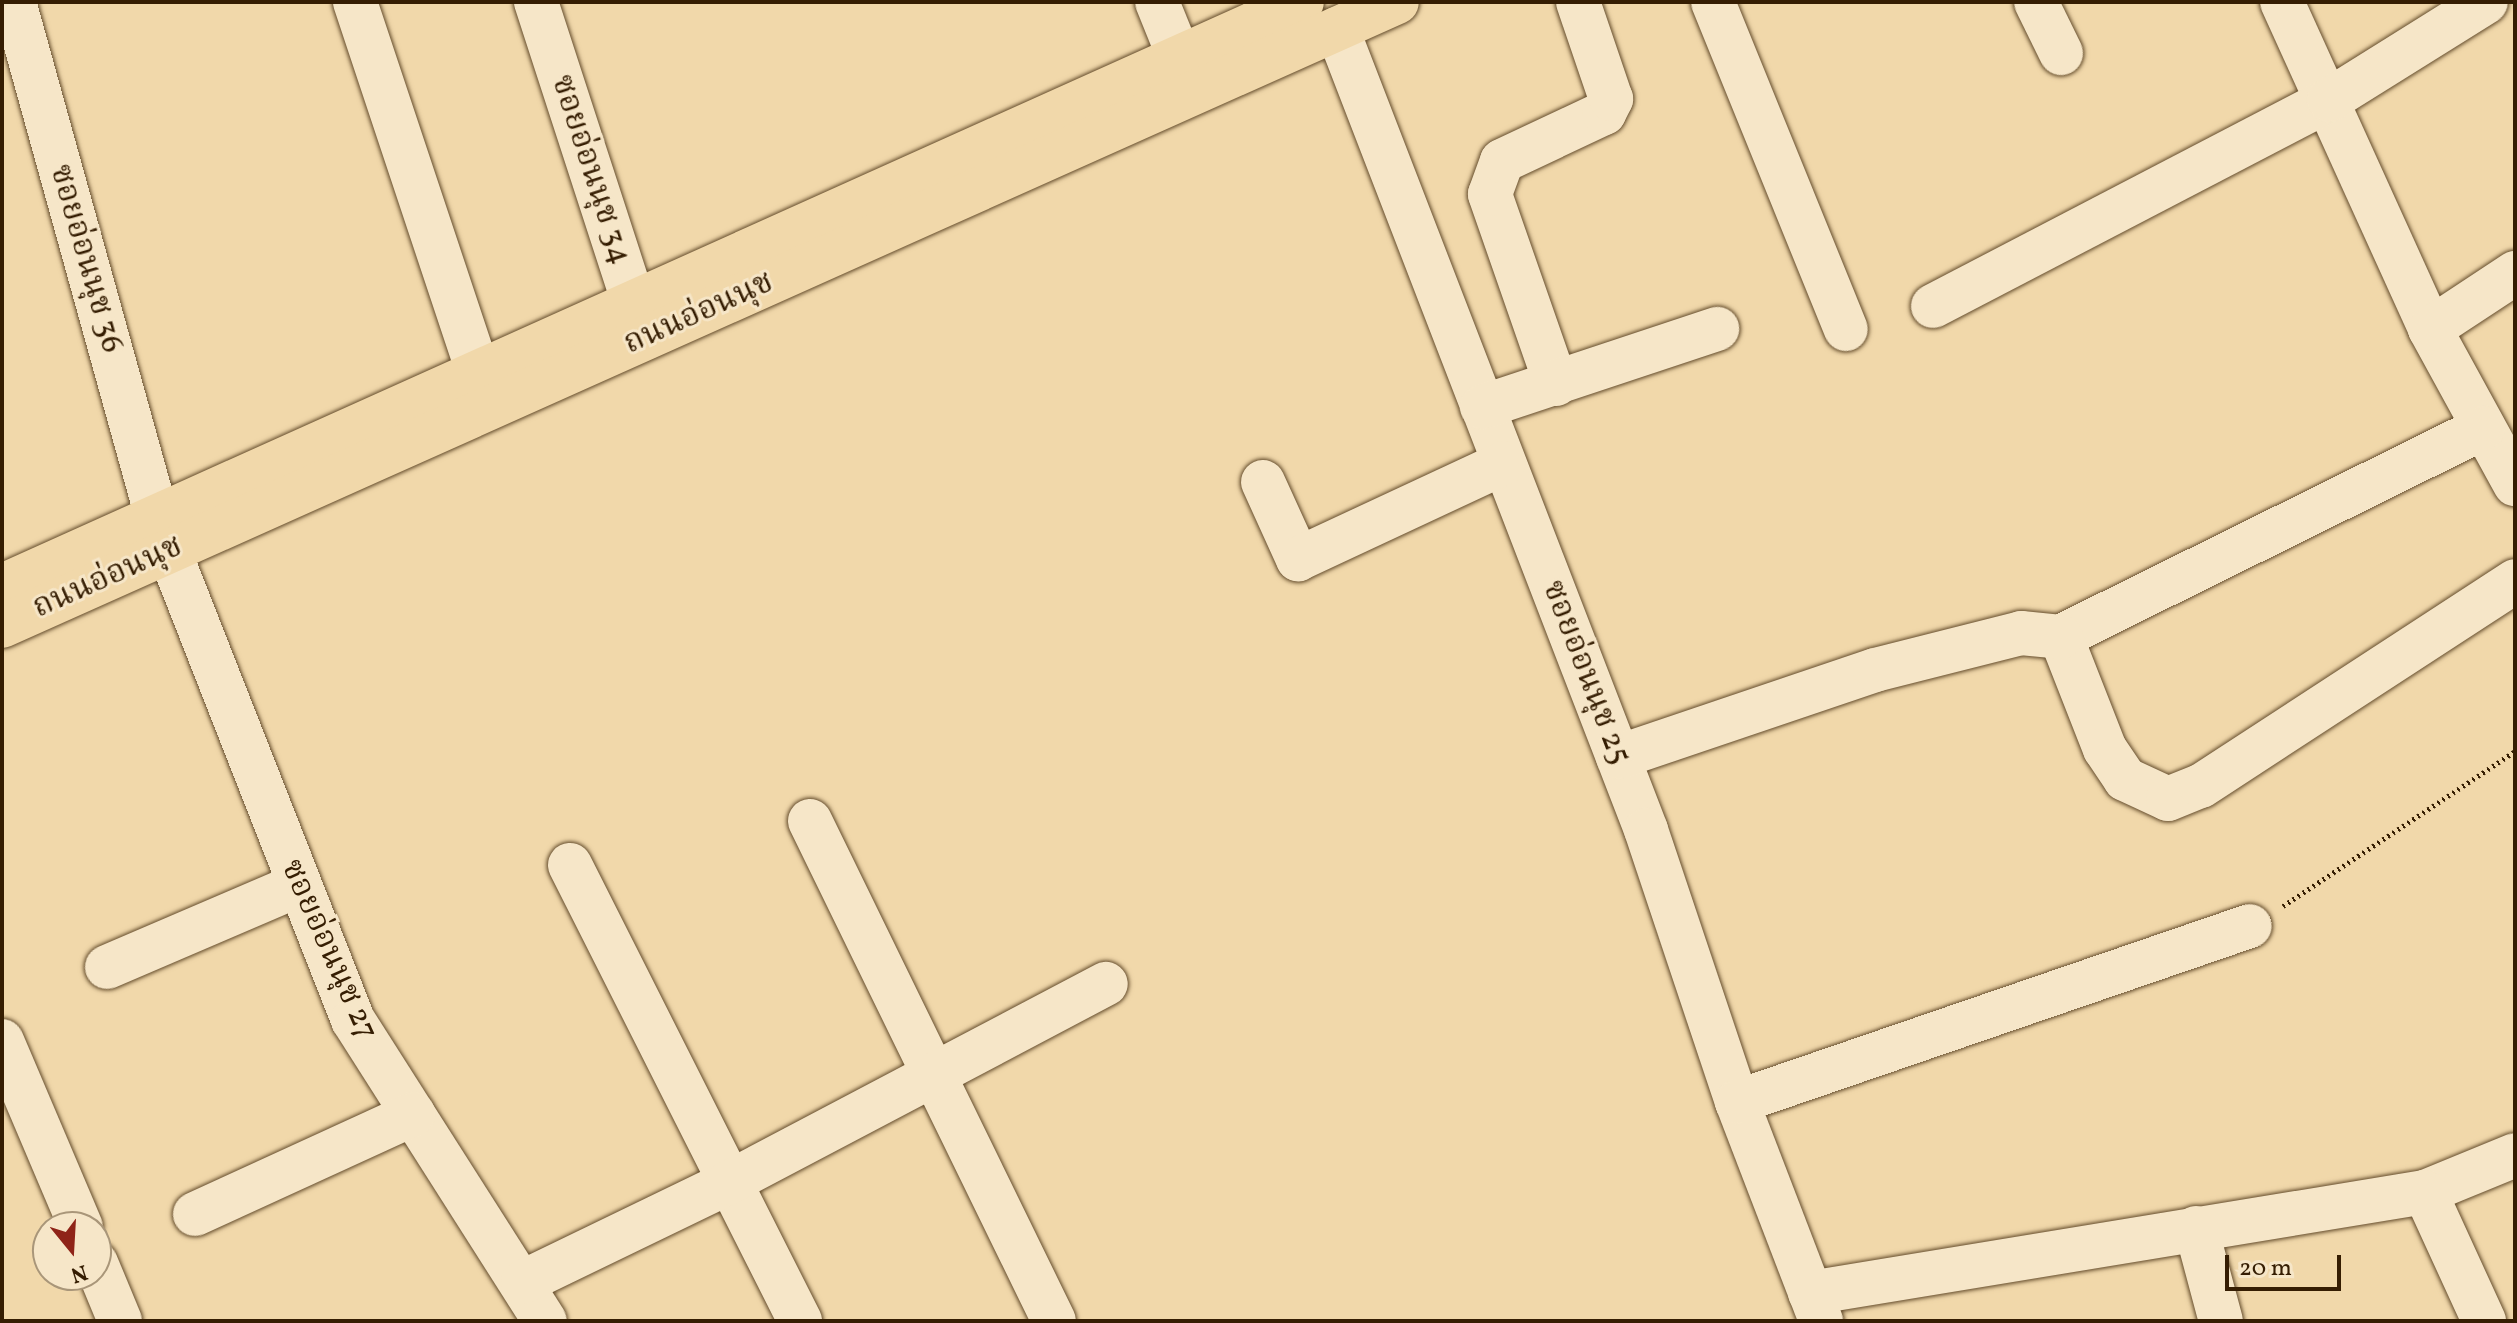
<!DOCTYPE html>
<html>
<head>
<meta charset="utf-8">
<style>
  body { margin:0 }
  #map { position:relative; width:2517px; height:1323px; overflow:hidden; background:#f1d8aa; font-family:Vollkorn,"Noto Serif Thai",serif }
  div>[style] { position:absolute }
  .path>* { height:5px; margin-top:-2.5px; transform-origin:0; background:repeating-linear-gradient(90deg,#351d02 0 2px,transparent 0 6px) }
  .roads { filter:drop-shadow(0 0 2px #644c2c) drop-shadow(0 0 2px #644c2c) }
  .minor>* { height:44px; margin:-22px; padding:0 22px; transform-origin:22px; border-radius:22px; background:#f6e6c8 }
  .major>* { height:44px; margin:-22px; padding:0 22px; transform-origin:22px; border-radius:22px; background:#f1d8aa }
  span { translate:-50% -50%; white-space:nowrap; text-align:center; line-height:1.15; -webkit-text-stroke:6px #f6e6c8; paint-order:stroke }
  .street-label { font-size:32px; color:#351d02 }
  .frame { position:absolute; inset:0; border:4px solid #351d02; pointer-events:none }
  .north { position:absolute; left:32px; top:1211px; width:80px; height:80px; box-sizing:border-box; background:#f6e6c8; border:2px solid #a99679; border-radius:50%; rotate:162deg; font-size:22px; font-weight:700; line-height:32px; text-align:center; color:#351d02 }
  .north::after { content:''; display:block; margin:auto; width:28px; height:36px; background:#8f2418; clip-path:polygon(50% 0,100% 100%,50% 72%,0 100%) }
  .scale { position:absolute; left:2225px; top:1255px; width:116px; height:36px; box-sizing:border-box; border:4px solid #351d02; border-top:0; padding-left:10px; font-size:24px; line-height:28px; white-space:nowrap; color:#351d02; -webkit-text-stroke:6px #f6e6c8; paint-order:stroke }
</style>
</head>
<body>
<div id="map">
  <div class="path">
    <div style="left:2283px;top:906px;width:279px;rotate:-33.7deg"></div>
  </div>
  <div class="roads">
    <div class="minor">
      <div style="left:14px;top:2px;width:534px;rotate:74.48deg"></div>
      <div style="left:355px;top:2px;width:427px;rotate:71.6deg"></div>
      <div style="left:536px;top:2px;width:353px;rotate:72deg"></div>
      <div style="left:1157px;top:2px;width:96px;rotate:68deg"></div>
      <div style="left:1713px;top:2px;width:353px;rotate:67.9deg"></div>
      <div style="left:2036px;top:2px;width:57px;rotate:63.9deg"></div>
      <div style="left:2282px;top:2px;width:359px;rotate:65.6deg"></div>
      <div style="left:2430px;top:329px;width:177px;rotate:61.3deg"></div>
      <div style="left:1337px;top:29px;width:859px;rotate:68.9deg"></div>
      <div style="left:1646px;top:830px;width:287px;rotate:71.5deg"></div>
      <div style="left:1737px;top:1102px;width:235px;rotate:69deg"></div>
      <div style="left:1933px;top:306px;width:446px;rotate:-27.5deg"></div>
      <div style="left:2329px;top:100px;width:185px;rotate:-32deg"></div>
      <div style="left:2430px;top:329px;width:102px;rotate:-33.4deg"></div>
      <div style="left:1556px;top:384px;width:201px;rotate:-109.2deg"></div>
      <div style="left:1490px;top:194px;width:35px;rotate:-70deg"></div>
      <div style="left:1502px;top:161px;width:113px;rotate:-25.2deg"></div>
      <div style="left:1604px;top:113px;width:16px;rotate:-63deg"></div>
      <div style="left:1611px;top:99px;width:102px;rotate:-108.8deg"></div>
      <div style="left:1482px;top:407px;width:248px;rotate:-18.4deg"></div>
      <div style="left:2483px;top:428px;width:471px;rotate:153.7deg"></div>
      <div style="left:2061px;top:637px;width:120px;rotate:68.6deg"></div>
      <div style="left:2105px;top:749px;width:36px;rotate:56deg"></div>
      <div style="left:2125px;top:779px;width:47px;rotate:24.9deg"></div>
      <div style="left:2168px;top:799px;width:35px;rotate:-22deg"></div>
      <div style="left:2201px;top:786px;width:375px;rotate:-33.1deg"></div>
      <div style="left:1263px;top:482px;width:85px;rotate:65.6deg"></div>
      <div style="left:1298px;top:559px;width:227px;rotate:-25deg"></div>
      <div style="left:169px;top:551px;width:504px;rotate:68.58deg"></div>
      <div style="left:353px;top:1020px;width:357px;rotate:57.5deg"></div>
      <div style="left:1618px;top:757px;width:271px;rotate:-18.7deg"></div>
      <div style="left:1875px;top:670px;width:151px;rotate:-14.2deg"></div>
      <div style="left:2021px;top:633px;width:40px;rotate:5.7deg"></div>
      <div style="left:810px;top:821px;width:556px;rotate:63.99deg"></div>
      <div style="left:570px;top:865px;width:511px;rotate:63.23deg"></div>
      <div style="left:107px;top:967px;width:206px;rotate:-23.2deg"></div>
      <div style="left:2px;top:1041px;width:202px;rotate:67deg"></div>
      <div style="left:1737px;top:1102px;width:542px;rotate:-18.94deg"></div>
      <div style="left:2425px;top:1192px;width:97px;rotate:-22.3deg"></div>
      <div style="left:195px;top:1214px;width:240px;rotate:-24.6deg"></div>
      <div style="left:2196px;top:1228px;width:96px;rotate:75deg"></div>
      <div style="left:96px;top:1263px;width:63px;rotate:67.5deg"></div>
      <div style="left:523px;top:1282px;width:228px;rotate:-25.8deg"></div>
      <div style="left:728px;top:1183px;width:427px;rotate:-27.8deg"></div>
      <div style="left:1810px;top:1293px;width:623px;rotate:-9.33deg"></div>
      <div style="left:2425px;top:1192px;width:142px;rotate:65.4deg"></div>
    </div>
    <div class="major">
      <div style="left:2px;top:586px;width:1425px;rotate:-24.19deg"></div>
      <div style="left:2px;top:626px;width:1528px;rotate:-24.1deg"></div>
    </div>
  </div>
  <div class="street-label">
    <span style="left:590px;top:170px;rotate:72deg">ซอยอ่อนนุช 34</span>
    <span style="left:85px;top:259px;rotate:74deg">ซอยอ่อนนุช 36</span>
    <span style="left:699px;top:314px;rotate:-24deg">ถนนอ่อนนุช</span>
    <span style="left:108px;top:578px;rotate:-24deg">ถนนอ่อนนุช</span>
    <span style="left:1585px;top:673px;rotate:69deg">ซอยอ่อนนุช 25</span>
    <span style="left:328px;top:950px;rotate:66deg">ซอยอ่อนนุช 27</span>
  </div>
  <div class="frame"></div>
  <div class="north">N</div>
  <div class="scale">20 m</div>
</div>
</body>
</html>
